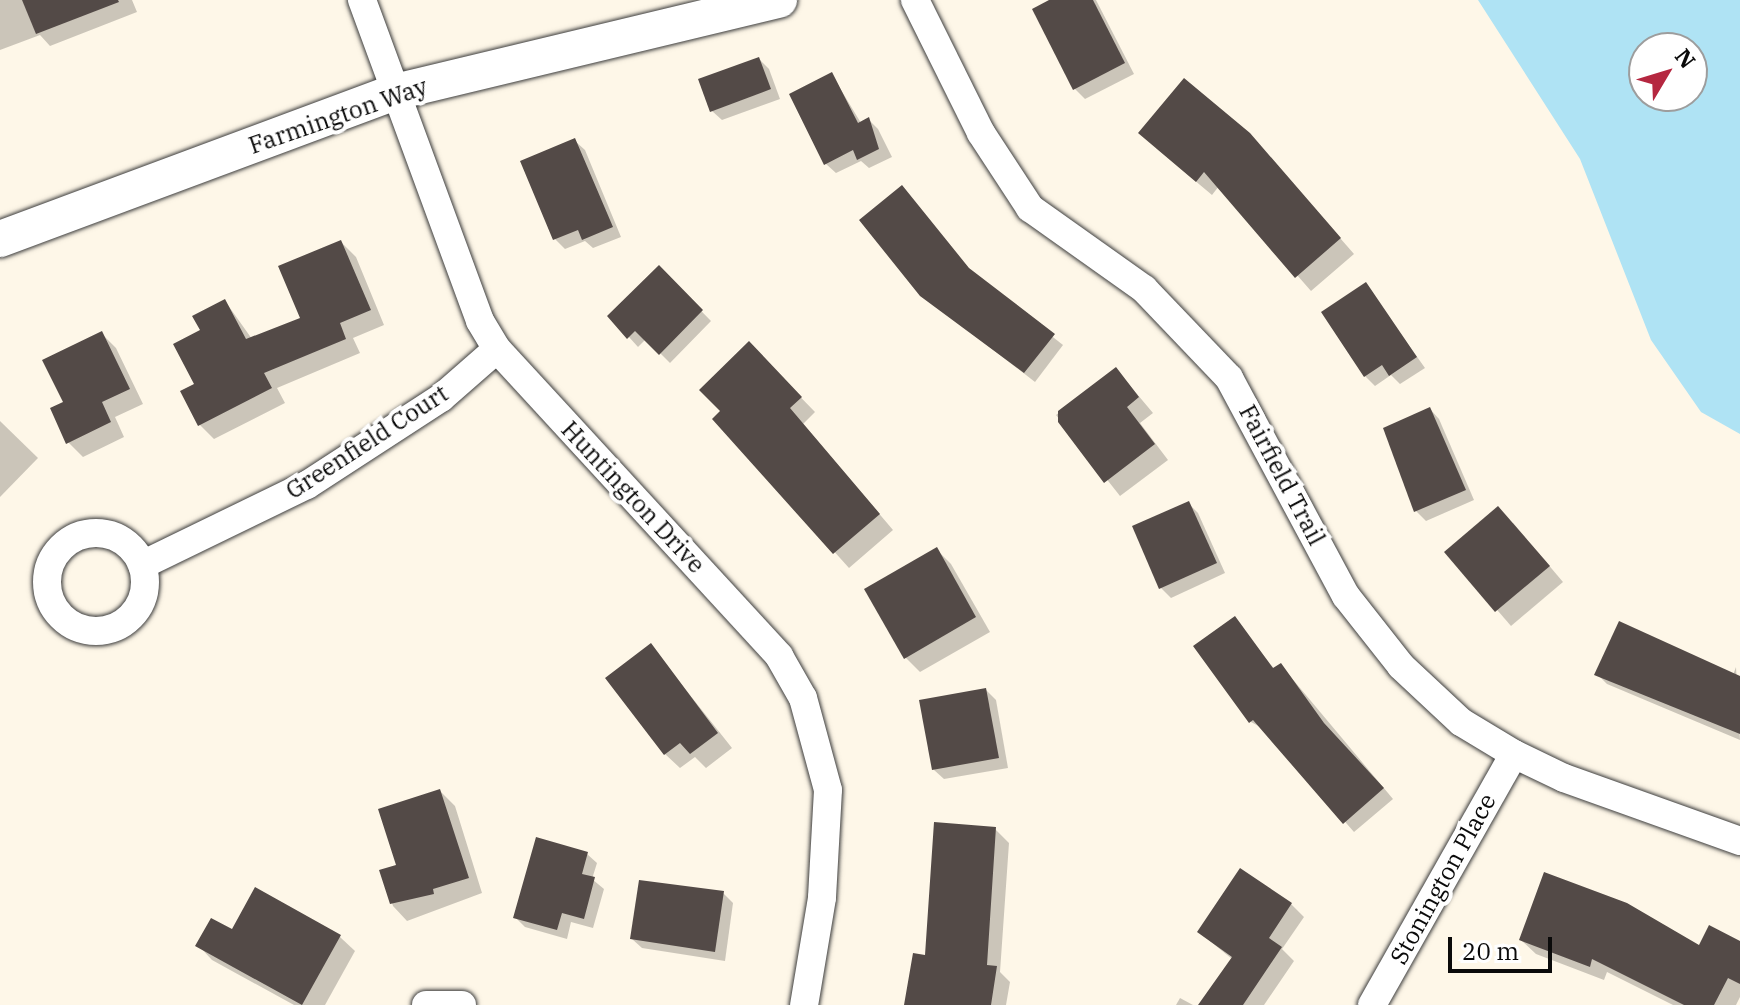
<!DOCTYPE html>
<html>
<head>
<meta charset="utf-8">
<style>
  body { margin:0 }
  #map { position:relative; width:1740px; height:1005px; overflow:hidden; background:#fef7e8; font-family:"IBM Plex Serif",serif }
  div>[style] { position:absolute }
  .water>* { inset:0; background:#afe3f4 }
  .shadow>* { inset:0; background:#0003 }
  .building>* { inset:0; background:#534a47 }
  .roads { filter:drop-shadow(0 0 2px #3d3d3d) drop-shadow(0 0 2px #3d3d3d) }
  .minor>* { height:28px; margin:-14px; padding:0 14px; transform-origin:14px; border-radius:14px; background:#fff }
  .minor>.ring { margin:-14px; padding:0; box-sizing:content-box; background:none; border:28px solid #fff; border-radius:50% }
  .tertiary>* { height:36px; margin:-18px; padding:0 18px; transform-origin:18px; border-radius:18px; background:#fff }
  span { translate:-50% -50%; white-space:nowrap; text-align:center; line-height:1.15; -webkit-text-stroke:8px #fff; paint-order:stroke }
  .street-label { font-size:24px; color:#0a0a0a }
  .north { position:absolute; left:1628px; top:32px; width:80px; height:80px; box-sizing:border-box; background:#fff; border:2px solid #9d9d9d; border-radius:50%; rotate:52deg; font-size:22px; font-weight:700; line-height:32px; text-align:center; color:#0a0a0a }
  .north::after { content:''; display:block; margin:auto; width:28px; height:36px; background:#b52740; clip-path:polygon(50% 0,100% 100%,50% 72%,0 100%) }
  .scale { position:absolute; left:1448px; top:937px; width:104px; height:36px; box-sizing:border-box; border:4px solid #0a0a0a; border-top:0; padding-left:10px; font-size:24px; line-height:28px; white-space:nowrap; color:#0a0a0a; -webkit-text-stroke:6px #fff; paint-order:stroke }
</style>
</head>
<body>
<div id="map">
  <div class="water">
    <div style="clip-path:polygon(evenodd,1478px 0,1740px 0,1740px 434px,1701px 412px,1651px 340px,1580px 159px,1478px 0,1644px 48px,1692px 48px,1692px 96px,1644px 96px,1644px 48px)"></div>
  </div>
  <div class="shadow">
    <div style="clip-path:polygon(0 0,132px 0,137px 12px,50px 46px,40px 35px,0 50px)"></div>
    <div style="clip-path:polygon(1054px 0,1096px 0,1134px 74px,1085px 99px,1075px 89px)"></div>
    <div style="clip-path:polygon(759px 59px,769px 69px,780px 99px,722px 120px,712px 111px)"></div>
    <div style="clip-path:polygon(832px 75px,861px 123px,868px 119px,878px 129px,892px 157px,869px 168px,861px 161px,836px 173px,826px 164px)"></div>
    <div style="clip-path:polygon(575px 141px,585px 150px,621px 237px,593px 248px,585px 241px,565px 249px,555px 239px,523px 162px)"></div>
    <div style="clip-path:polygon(1156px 148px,1264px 151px,1354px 254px,1311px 291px,1219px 186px,1212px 195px)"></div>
    <div style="clip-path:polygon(341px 242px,356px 257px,384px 325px,353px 338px,360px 353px,277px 388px,285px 403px,214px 439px,200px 425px,202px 331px,225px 301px,252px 339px,303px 319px)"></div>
    <div style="clip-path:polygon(659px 268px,711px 321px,670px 363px,646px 339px,638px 347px,610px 316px)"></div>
    <div style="clip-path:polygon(973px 274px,1063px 345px,1035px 382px,922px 295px)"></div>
    <div style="clip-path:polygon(1366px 285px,1425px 368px,1400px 384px,1391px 375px,1375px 386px,1365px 376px)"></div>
    <div style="clip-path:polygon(102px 334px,116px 348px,143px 404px,115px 417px,124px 437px,83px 457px,68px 442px,66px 403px)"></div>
    <div style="clip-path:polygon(749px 344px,815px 412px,803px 424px,893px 530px,849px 568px,715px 419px,723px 411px)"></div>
    <div style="clip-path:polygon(1116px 369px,1153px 413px,1140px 423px,1168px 460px,1120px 496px,1056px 415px)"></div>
    <div style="clip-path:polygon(1430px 409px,1439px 419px,1474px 500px,1426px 521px,1416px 511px)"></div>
    <div style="clip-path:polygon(0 421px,38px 458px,0 497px)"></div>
    <div style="clip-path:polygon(1188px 503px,1198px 513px,1225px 573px,1171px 598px,1161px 588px)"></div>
    <div style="clip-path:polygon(1513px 523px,1563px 582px,1511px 626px,1447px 552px)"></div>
    <div style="clip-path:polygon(936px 549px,951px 564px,990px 632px,920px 672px,905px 657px)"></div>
    <div style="clip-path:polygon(1235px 619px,1275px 670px,1281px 666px,1290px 676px,1393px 799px,1354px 832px,1264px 729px,1251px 722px)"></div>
    <div style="clip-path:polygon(651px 646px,732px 748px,706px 768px,695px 757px,680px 768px,665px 754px)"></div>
    <div style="clip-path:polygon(1736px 667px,1740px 740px,1607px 684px,1597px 674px,1733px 675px)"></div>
    <div style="clip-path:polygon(986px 690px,996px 700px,1008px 768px,944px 779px,934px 770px)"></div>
    <div style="clip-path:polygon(440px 791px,455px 806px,482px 893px,407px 921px,393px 906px,382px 872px,399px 866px)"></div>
    <div style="clip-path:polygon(995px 829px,1009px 843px,1000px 972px,1010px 982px,1006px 1005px,907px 1005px)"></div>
    <div style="clip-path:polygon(587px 854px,597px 863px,592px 879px,604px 889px,593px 928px,571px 922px,567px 939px,525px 927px,516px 918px)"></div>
    <div style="clip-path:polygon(723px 893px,733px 903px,725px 961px,642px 948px,632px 939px)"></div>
    <div style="clip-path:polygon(1291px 904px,1304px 917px,1282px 949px,1294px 961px,1264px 1005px,1200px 1005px,1232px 959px,1199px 932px)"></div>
    <div style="clip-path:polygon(232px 932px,340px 937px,355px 951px,325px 1005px,294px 1005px,212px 960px,198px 945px)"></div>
    <div style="clip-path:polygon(1521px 940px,1699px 947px,1740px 943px,1740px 997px,1736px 1005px,1673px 1005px,1607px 972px,1604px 980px,1536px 954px)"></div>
    <div style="clip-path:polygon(1180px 998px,1193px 1005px,1176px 1005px)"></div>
  </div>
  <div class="building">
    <div style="clip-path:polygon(22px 0,118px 0,119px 2px,36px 34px)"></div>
    <div style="clip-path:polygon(1049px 0,1093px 0,1125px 63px,1073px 90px,1032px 9px)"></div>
    <div style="clip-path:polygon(759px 57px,771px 89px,710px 112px,698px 79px)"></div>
    <div style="clip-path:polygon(832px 72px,858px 123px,869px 117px,879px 149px,857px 160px,853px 150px,824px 165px,789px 94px)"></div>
    <div style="clip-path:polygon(1184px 78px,1250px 133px,1341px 238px,1295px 278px,1204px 172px,1196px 182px,1138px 133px)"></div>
    <div style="clip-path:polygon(575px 138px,613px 227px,582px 240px,578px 230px,553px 240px,520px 161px)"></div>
    <div style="clip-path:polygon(902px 185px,969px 268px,1055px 334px,1024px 373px,920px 296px,859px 220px)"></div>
    <div style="clip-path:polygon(341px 240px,371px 310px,340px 323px,346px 339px,264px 373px,272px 388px,198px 426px,180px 391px,194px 384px,173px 344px,200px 330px,192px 316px,225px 299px,246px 339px,300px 318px,278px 266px)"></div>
    <div style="clip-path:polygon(659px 265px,703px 310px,659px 355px,635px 331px,627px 339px,607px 316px)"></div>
    <div style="clip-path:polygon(1366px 282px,1417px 357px,1389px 376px,1382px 365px,1364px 377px,1321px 312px)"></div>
    <div style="clip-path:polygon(102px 331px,130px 389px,102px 402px,111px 422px,66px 444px,50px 408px,63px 402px,42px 360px)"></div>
    <div style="clip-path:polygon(749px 341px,802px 397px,790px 408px,880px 514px,833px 554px,712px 419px,720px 411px,699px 390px)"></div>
    <div style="clip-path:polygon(1116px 367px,1139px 397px,1127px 407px,1155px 444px,1104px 483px,1058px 422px,1058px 411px)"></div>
    <div style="clip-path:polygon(1430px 407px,1466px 490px,1414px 512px,1383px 428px)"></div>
    <div style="clip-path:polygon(1189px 501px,1217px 563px,1159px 589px,1132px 526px)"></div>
    <div style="clip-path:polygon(1498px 506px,1550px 566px,1495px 612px,1444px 552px)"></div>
    <div style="clip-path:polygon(937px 547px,976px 617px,904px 659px,864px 589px)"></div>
    <div style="clip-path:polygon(1235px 616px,1273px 668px,1281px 663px,1324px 723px,1384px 788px,1343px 824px,1253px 720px,1249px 723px,1193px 646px)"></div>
    <div style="clip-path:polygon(1619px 621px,1740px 676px,1740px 734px,1594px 675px)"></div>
    <div style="clip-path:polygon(651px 643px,718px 733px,690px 754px,680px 743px,664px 755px,605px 678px)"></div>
    <div style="clip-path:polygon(986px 688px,999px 758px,932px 770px,919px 700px)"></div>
    <div style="clip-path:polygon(440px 789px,469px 878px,433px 889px,434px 894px,390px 904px,379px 870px,396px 865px,378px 809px)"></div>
    <div style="clip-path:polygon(934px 822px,996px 827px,987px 965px,997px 966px,991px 1005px,904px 1005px,913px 953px,925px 955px)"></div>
    <div style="clip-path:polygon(536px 837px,588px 852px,582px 874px,595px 877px,584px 919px,562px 913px,557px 930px,513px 918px)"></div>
    <div style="clip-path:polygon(1240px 868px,1292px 903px,1269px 938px,1282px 947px,1243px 1005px,1198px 1005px,1232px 957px,1197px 932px)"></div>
    <div style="clip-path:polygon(1544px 872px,1627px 903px,1699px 945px,1709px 925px,1740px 941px,1740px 984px,1728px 978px,1714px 1005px,1684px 1005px,1592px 959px,1590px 967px,1519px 940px)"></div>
    <div style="clip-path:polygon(639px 880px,724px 891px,715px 952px,630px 939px)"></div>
    <div style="clip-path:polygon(255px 887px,341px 935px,302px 1005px,195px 946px,211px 918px,232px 929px)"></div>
  </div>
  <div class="roads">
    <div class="minor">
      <div style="left:362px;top:0;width:342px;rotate:69.8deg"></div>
      <div style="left:480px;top:321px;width:33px;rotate:59deg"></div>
      <div style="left:497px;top:349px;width:417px;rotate:47.4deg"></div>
      <div style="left:779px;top:656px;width:48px;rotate:60.3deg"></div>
      <div style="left:803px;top:698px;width:95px;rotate:74.8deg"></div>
      <div style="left:828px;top:790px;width:108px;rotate:93.2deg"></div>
      <div style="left:822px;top:898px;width:109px;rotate:99.5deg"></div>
      <div style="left:915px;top:0;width:148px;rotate:63.6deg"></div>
      <div style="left:981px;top:133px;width:90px;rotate:56.8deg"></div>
      <div style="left:1030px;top:208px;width:140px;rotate:35.4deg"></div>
      <div style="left:1144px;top:289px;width:123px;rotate:46.3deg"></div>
      <div style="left:1229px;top:378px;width:247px;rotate:61.8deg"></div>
      <div style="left:1346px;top:596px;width:89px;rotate:51.8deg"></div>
      <div style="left:1401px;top:666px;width:82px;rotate:43deg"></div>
      <div style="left:1461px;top:722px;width:62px;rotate:31.1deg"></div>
      <div style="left:1514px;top:754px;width:55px;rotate:25.6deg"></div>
      <div style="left:1564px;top:778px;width:187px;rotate:19.7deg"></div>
      <div class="ring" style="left:47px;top:533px;width:70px;height:70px"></div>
      <div style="left:142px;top:565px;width:183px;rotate:-25.9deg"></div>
      <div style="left:307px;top:485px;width:160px;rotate:-33deg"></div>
      <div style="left:441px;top:398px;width:74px;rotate:-41.2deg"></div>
      <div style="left:426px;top:1005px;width:36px"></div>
      <div style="left:1372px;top:1005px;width:288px;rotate:-60.5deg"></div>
    </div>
    <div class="tertiary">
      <div style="left:0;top:239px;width:421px;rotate:-20.4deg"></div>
      <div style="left:395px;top:92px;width:395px;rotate:-13.5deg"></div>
    </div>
  </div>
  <div class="street-label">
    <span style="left:338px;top:116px;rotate:-19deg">Farmington Way</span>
    <span style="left:367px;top:442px;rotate:-33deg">Greenfield Court</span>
    <span style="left:1282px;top:475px;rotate:62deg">Fairfield Trail</span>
    <span style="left:633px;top:497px;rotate:47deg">Huntington Drive</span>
    <span style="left:1443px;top:879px;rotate:-61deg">Stonington Place</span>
  </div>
  <div class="north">N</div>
  <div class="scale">20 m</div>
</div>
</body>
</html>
